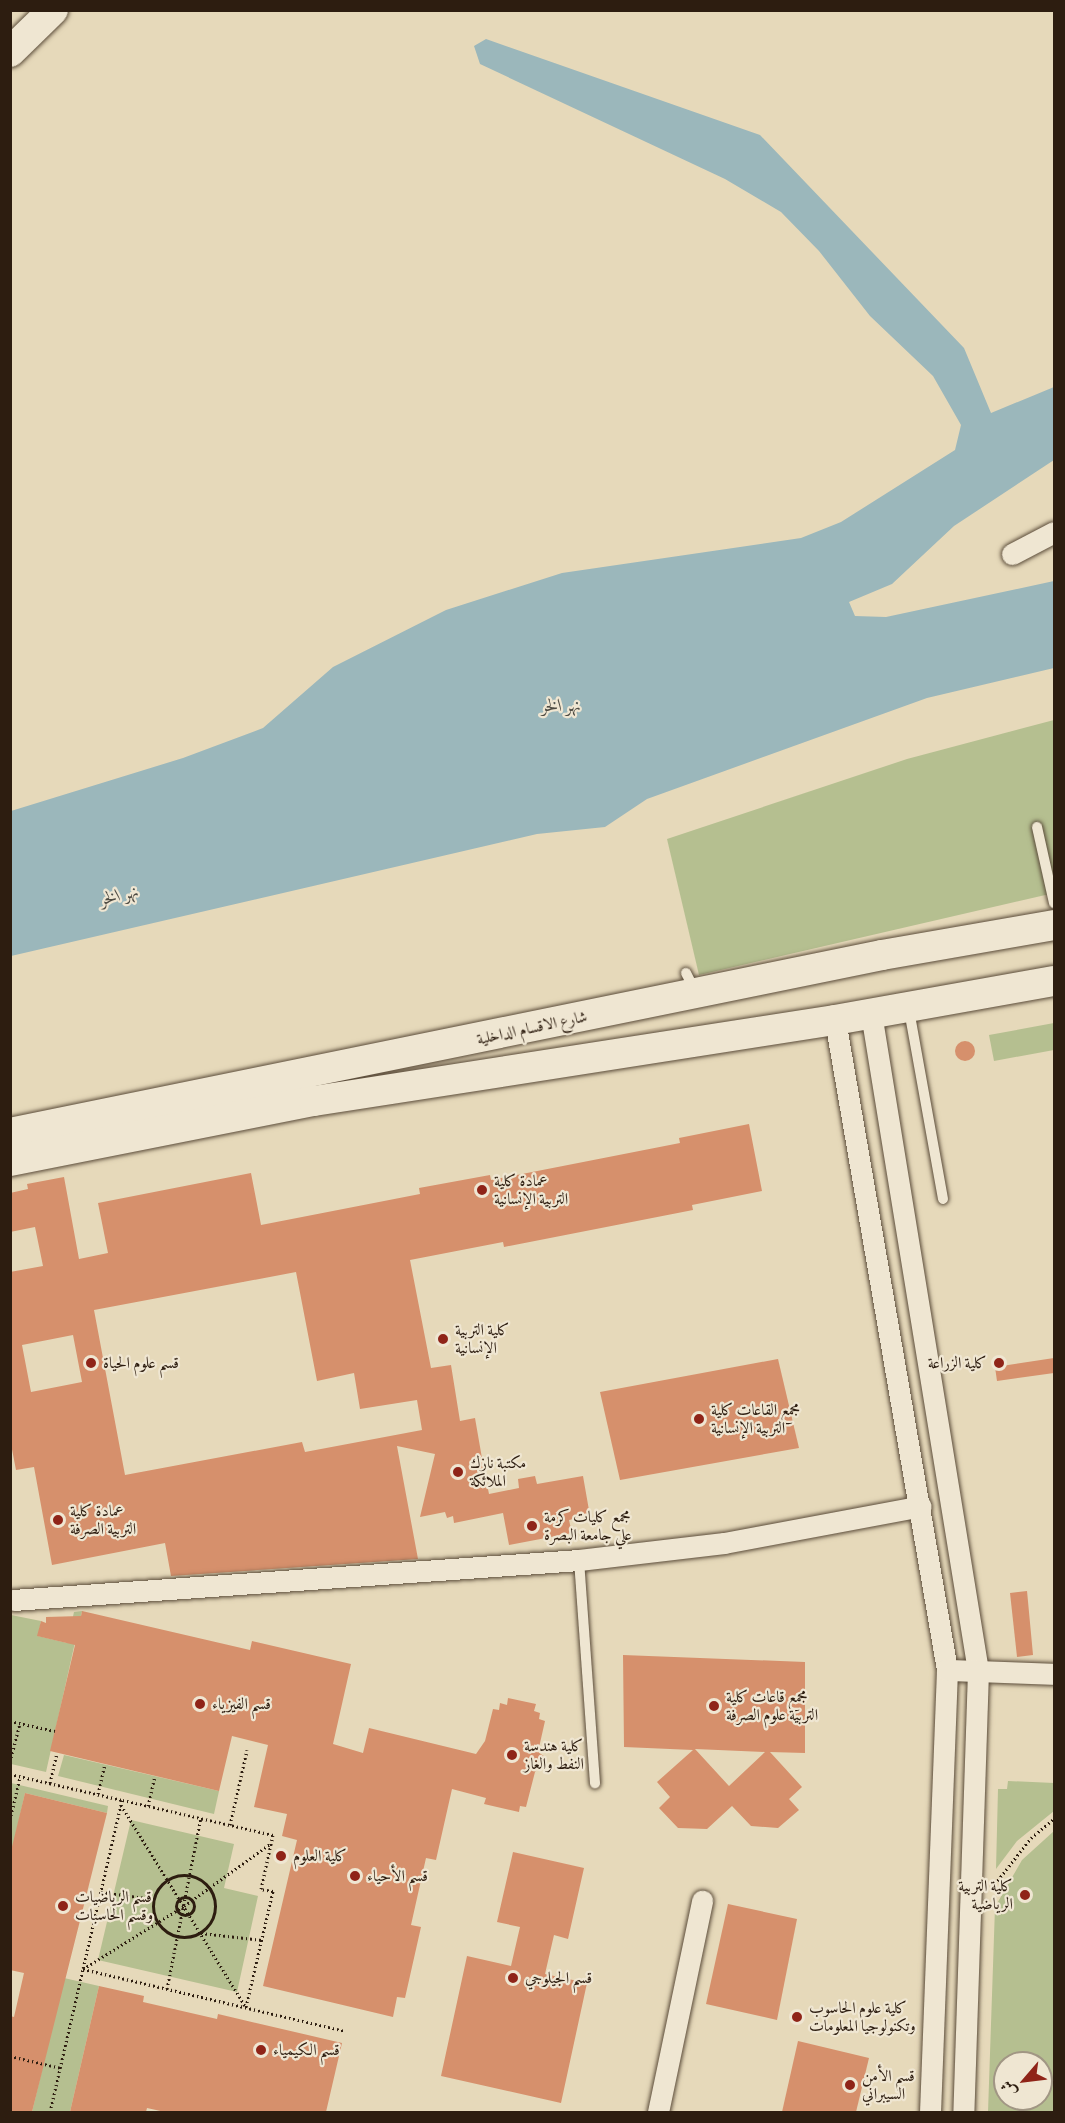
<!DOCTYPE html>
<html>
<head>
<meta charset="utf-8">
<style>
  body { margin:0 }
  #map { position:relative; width:1065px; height:2123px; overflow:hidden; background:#e6d9ba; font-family:Alegreya,Amiri,serif }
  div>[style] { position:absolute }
  .green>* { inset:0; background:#b5bf90 }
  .water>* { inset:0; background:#9bb7bb }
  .building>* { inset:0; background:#d6906c }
  .round { border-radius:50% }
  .path>* { height:3px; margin-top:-1.5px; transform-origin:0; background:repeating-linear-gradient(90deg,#2d1d10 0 1.5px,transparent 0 4.5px) }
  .path>.ring { margin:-1.5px; padding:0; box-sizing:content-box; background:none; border:3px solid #2d1d10; border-radius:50% }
  .roads { filter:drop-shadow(0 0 2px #5b4c3a) drop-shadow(0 0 2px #5b4c3a) }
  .lane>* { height:10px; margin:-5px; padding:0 5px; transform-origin:5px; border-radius:5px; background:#efe6d2 }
  .street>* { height:21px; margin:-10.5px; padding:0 10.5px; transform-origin:10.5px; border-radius:10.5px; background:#efe6d2 }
  .secondary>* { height:30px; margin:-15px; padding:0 15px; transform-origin:15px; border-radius:15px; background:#efe6d2 }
  .dots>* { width:16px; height:16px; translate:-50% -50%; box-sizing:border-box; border:3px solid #efe6d2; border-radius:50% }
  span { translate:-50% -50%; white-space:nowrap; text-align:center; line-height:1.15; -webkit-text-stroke:4.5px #efe6d2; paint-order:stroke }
  .street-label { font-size:16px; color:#2d1d10 }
  .poi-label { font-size:16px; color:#2d1d10 }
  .left { translate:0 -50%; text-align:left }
  .right { translate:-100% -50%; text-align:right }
  .water-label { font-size:18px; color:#4e4b43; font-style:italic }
  .frame { position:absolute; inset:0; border:12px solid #2d1d10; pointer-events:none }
  .north { position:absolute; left:993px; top:2051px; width:60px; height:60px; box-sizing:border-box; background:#efe6d2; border:2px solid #a19684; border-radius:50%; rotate:242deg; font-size:16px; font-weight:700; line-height:24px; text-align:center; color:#2d1d10 }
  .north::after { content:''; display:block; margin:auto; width:21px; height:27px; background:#8f2418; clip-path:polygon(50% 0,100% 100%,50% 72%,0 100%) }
</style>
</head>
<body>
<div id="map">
  <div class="green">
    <div style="clip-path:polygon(1054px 720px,1054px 893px,699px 975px,667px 839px,907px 759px)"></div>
    <div style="clip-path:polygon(1054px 1023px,1054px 1050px,994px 1061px,989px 1035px)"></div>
    <div style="clip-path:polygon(82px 1611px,46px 1772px,11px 1764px,11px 1615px,41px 1621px,38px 1636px,67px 1643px,74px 1612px)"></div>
    <div style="clip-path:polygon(64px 1755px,219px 1791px,214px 1814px,58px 1776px)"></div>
    <div style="clip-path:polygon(1008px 1781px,1054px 1783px,1054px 1811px,1017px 1841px,996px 1869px,998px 1789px,1007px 1789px)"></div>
    <div style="clip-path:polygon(11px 1783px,108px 1806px,107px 1813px,25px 1793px,11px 1855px)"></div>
    <div style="clip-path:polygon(131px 1820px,234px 1844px,224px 1888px,258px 1896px,237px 1992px,98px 1960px)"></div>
    <div style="clip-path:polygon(evenodd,1054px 1831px,1054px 2112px,988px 2112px,995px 1907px,1022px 1860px,1054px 1831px,1005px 2063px,1041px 2063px,1041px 2099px,1005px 2099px,1005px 2063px)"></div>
    <div style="clip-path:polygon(64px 1978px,99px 1986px,70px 2112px,32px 2112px)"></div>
  </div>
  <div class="water">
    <div style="clip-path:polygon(486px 39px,760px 135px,964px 348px,991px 413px,1054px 387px,1054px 460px,954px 526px,892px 584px,849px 602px,855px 616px,886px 617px,1054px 581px,1054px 668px,927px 698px,647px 799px,605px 827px,537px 834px,11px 956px,11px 811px,183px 758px,263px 728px,333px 667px,446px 610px,562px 573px,801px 538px,841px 522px,955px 450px,961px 425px,933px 376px,870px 316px,819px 251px,781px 212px,725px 179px,480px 64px,474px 46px)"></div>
  </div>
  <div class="building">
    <div class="round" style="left:955px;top:1041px;width:20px;height:20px"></div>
    <div style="clip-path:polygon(evenodd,749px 1124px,762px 1191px,692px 1205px,693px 1210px,504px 1247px,503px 1242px,410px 1260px,431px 1368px,451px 1365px,460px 1421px,475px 1418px,483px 1464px,488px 1465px,482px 1485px,487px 1484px,489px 1494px,519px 1488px,518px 1479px,535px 1476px,537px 1484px,583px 1476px,590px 1516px,569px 1520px,572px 1533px,509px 1545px,503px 1513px,454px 1523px,453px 1516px,447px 1518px,445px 1512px,420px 1517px,435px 1454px,397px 1446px,418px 1559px,171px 1576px,165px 1543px,52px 1565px,34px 1467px,16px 1470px,10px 1439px,10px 1272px,43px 1266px,35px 1227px,10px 1232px,10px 1193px,28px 1189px,27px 1184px,64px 1177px,79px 1259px,108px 1253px,98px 1203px,251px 1173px,261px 1225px,420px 1194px,419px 1188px,490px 1175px,491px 1180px,680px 1143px,679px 1138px,749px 1124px,296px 1272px,317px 1381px,354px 1373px,360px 1409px,417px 1400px,422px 1430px,305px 1452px,302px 1442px,125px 1475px,94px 1310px,296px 1272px,749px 1124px,73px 1335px,82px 1382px,31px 1392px,22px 1345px,73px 1335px)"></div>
    <div style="clip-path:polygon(1054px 1358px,1054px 1373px,997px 1381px,995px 1367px)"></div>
    <div style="clip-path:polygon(778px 1359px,799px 1448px,620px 1480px,600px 1392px)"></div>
    <div style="clip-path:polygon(1027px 1591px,1033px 1655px,1017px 1657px,1010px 1593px)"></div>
    <div style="clip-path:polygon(82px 1611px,250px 1650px,252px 1641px,351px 1664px,333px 1744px,363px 1753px,369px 1728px,476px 1754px,485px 1741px,493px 1709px,499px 1710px,500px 1703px,507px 1705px,508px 1698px,536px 1704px,534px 1711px,540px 1713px,539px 1719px,545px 1721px,538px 1752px,545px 1757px,535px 1772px,526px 1807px,520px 1806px,519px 1812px,484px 1804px,486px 1798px,452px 1789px,436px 1860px,426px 1858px,411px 1925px,421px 1927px,405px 1998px,397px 1997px,393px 2017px,263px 1986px,297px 1840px,282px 1836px,287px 1814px,254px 1807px,268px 1745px,232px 1736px,219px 1791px,50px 1751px,75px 1645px,37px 1636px,41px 1621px,46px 1623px,46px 1617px,81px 1616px)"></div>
    <div style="clip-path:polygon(evenodd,623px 1655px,805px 1662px,805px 1753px,770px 1752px,802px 1787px,789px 1799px,799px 1810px,778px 1828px,751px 1826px,732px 1806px,707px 1829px,678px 1828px,659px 1808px,670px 1797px,657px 1782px,693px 1750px,624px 1747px,623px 1655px,695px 1749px,765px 1752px,729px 1786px,695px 1749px)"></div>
    <div style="clip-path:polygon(25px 1793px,107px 1813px,32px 2112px,10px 2112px,10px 2016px,14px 2017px,24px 1973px,10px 1970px,10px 1855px)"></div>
    <div style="clip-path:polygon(513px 1852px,584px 1868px,568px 1939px,554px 1935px,545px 1974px,587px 1983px,561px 2103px,441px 2076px,467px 1956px,511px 1966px,520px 1927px,497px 1922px)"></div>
    <div style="clip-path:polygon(728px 1904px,797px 1919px,777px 2020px,706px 2004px)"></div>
    <div style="clip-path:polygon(99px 1986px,144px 1996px,143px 2002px,217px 2019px,218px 2014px,342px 2043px,326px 2112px,165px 2112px,147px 2108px,146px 2112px,70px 2112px)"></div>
    <div style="clip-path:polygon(798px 2041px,869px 2058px,856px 2112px,782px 2112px)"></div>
  </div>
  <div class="path">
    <div style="left:10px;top:1721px;width:46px;rotate:12.5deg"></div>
    <div style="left:10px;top:1762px;width:40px;rotate:-75.6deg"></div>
    <div style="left:10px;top:1774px;width:115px;rotate:13.1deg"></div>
    <div style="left:50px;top:1783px;width:31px;rotate:-77deg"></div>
    <div style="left:98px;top:1794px;width:31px;rotate:-77deg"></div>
    <div style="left:121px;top:1805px;width:238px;rotate:58.3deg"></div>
    <div style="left:148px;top:1806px;width:31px;rotate:-77deg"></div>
    <div style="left:10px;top:1820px;width:44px;rotate:-76.9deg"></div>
    <div style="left:230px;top:1825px;width:77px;rotate:-77.2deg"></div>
    <div class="ring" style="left:153px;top:1875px;width:59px;height:59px"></div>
    <div style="left:995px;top:1884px;width:58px;rotate:-52deg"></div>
    <div style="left:1031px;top:1838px;width:30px;rotate:-40deg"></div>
    <div style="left:101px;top:1892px;width:52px;rotate:7.7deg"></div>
    <div class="ring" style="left:176px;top:1897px;width:15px;height:15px"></div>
    <div style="left:201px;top:1933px;width:61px;rotate:6.5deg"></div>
    <div style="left:167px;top:1989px;width:174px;rotate:-78.8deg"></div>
    <div style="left:246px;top:2007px;width:119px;rotate:-76.9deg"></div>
    <div style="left:273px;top:1891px;width:12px;rotate:-171deg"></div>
    <div style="left:261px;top:1889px;width:55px;rotate:-77.5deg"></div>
    <div style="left:273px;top:1835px;width:155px;rotate:-166.9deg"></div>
    <div style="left:122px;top:1800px;width:173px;rotate:103deg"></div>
    <div style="left:83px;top:1969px;width:269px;rotate:13.3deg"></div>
    <div style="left:10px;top:2056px;width:52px;rotate:13.2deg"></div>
    <div style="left:50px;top:2112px;width:147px;rotate:-77deg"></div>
    <div style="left:83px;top:1969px;width:119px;rotate:-32deg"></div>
    <div style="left:184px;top:1906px;width:106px;rotate:-35.8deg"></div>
  </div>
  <div class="roads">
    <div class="lane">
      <div style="left:1037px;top:827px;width:78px;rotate:77.4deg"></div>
      <div style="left:686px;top:973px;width:20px;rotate:63deg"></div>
      <div style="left:909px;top:1010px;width:192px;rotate:79.8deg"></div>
      <div style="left:579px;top:1560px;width:224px;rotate:85.9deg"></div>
    </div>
    <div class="street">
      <div style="left:1012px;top:554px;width:47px;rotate:-27.6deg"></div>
      <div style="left:871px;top:1013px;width:667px;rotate:80.76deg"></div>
      <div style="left:978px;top:1671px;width:441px;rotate:91.9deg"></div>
      <div style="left:835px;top:1020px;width:660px;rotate:80.22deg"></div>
      <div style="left:947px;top:1670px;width:442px;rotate:92.2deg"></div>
      <div style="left:13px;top:1600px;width:567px;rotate:-4.04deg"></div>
      <div style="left:579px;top:1560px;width:146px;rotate:-6.7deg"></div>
      <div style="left:724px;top:1543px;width:200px;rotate:-10.6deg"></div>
      <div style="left:947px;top:1670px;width:107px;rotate:2.1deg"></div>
      <div style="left:658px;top:2112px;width:216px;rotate:-78.2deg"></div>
    </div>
    <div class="secondary">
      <div style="left:10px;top:52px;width:60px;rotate:-44.3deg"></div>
      <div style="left:10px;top:1133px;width:890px;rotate:-11.54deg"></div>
      <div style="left:882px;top:955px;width:175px;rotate:-9.9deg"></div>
      <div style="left:10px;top:1161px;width:310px;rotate:-11.2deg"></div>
      <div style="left:314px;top:1101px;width:527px;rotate:-8.84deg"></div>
      <div style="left:835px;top:1020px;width:222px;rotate:-10.1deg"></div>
    </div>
  </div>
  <div class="dots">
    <div style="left:482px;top:1190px;background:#8f2418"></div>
    <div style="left:443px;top:1339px;background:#8f2418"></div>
    <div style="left:91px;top:1363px;background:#8f2418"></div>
    <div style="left:999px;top:1363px;background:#8f2418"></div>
    <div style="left:699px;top:1419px;background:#8f2418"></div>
    <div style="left:458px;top:1472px;background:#8f2418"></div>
    <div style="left:58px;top:1520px;background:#8f2418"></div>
    <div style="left:532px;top:1526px;background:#8f2418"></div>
    <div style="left:200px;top:1704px;background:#8f2418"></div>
    <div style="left:714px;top:1706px;background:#8f2418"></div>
    <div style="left:512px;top:1755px;background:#8f2418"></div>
    <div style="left:281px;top:1856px;background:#8f2418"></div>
    <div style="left:355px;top:1876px;background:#8f2418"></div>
    <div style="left:1025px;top:1895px;background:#8f2418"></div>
    <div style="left:63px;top:1906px;background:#8f2418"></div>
    <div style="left:513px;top:1978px;background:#8f2418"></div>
    <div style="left:797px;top:2017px;background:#8f2418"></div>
    <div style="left:261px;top:2050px;background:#8f2418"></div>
    <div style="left:850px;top:2085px;background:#8f2418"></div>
  </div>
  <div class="street-label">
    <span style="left:532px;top:1028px;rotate:-12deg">شارع الاقسام الداخلية</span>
  </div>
  <div class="poi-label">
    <span class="left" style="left:494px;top:1190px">عمادة كلية<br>التربية الإنسانية</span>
    <span class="left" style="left:455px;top:1339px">كلية التربية<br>الإنسانية</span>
    <span class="left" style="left:103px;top:1363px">قسم علوم الحياة</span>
    <span class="right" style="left:987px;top:1363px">كلية الزراعة</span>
    <span class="left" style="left:711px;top:1419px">مجمع القاعات كلية<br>التربية الإنسانية</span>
    <span class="left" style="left:470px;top:1472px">مكتبة نازك<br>الملائكة</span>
    <span class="left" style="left:70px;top:1520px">عمادة كلية<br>التربية الصرفة</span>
    <span class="left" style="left:544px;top:1526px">مجمع كليات كرمة<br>علي جامعة البصرة</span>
    <span class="left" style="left:726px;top:1706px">مجمع قاعات كلية<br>التربية علوم الصرفة</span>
    <span class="left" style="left:212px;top:1704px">قسم الفيزياء</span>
    <span class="left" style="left:524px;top:1755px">كلية هندسة<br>النفط والغاز</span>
    <span class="left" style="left:293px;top:1856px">كلية العلوم</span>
    <span class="left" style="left:367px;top:1876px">قسم الأحياء</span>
    <span class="right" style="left:1013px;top:1895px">كلية التربية<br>الرياضية</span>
    <span class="left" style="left:75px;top:1906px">قسم الرياضيات<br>وقسم الحاسبات</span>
    <span class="left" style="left:525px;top:1978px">قسم الجيلوجي</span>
    <span class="left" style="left:809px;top:2017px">كلية علوم الحاسوب<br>وتكنولوجيا المعلومات</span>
    <span class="left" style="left:273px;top:2050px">قسم الكيمياء</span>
    <span class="left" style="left:862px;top:2085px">قسم الأمن<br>السيبراني</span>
  </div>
  <div class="water-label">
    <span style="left:561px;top:705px">نهر الخر</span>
    <span style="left:119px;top:895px;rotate:-13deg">نهر الخر</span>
  </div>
  <div class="frame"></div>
  <div class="north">ش</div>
</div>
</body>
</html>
